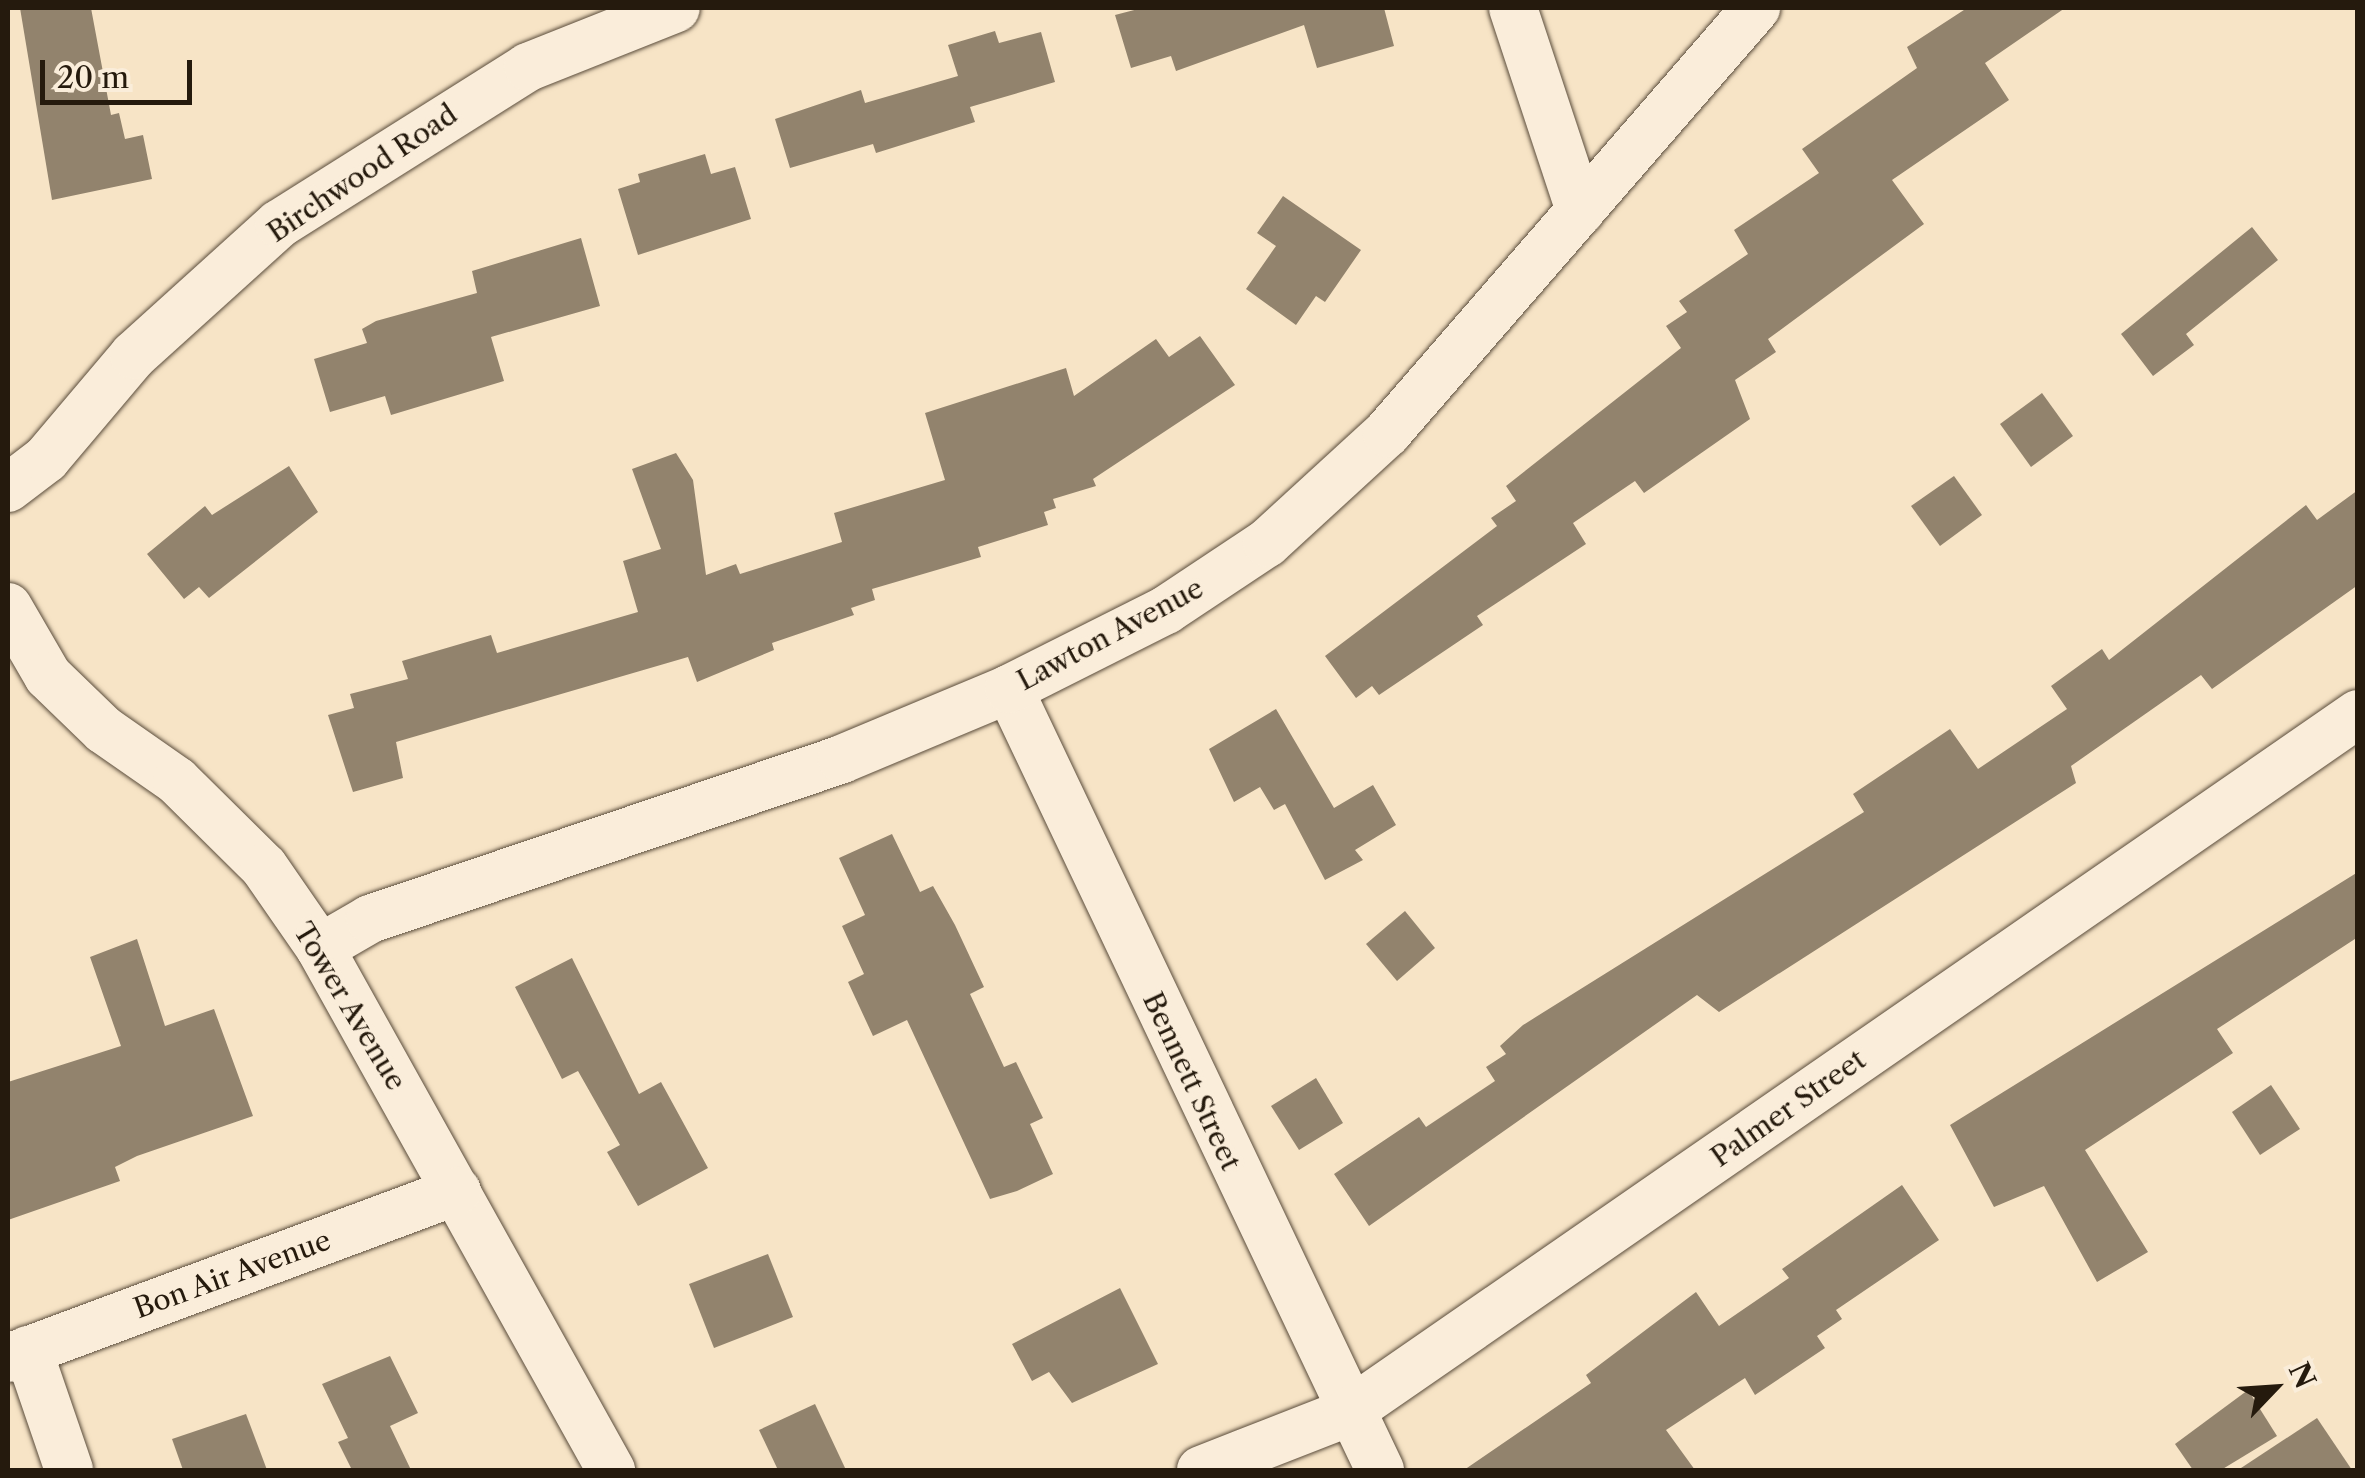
<!DOCTYPE html>
<html>
<head>
<meta charset="utf-8">
<style>
  body { margin:0 }
  #map { position:relative; width:2365px; height:1478px; overflow:hidden; background:#f7e4c6; font-family:"Libre Caslon Text",serif }
  div>[style] { position:absolute }
  .building>* { inset:0; background:#92836d }
  .roads { filter:drop-shadow(0 0 2px #5a4c3b) drop-shadow(0 0 2px #5a4c3b) }
  .minor>* { height:48px; margin:-24px; padding:0 24px; transform-origin:24px; border-radius:24px; background:#faedda }
  span { translate:-50% -50%; white-space:nowrap; text-align:center; line-height:1.15; -webkit-text-stroke:9px #faedda; paint-order:stroke }
  .street-label { font-size:28px; color:#251a0d }
  .frame { position:absolute; inset:0; border:10px solid #251a0d; pointer-events:none }
  .north { position:absolute; left:2225px; top:1338px; width:100px; height:100px; -webkit-text-stroke:8px #faedda; paint-order:stroke; rotate:65deg; font-size:28px; font-weight:700; line-height:40px; text-align:center; color:#251a0d }
  .north::after { content:''; display:block; margin:auto; width:35px; height:45px; background:#251a0d; clip-path:polygon(50% 0,100% 100%,50% 72%,0 100%) }
  .scale { position:absolute; left:40px; top:60px; width:152px; height:45px; box-sizing:border-box; border:5px solid #251a0d; border-top:0; padding-left:12px; font-size:30px; line-height:35px; white-space:nowrap; color:#251a0d; -webkit-text-stroke:8px #faedda; paint-order:stroke }
</style>
</head>
<body>
<div id="map">
  <div class="building">
    <div style="clip-path:polygon(20px 8px,91px 8px,111px 115px,119px 113px,125px 139px,143px 135px,152px 179px,52px 200px)"></div>
    <div style="clip-path:polygon(1142px 8px,1384px 8px,1394px 46px,1317px 68px,1304px 25px,1176px 71px,1171px 56px,1131px 68px,1115px 15px)"></div>
    <div style="clip-path:polygon(1967px 8px,2065px 8px,1985px 63px,2009px 100px,1892px 180px,1924px 224px,1768px 339px,1776px 352px,1735px 380px,1750px 419px,1644px 493px,1635px 481px,1573px 523px,1586px 544px,1477px 616px,1483px 625px,1379px 695px,1372px 686px,1356px 698px,1325px 656px,1497px 526px,1491px 518px,1516px 501px,1506px 486px,1681px 348px,1666px 326px,1687px 312px,1679px 301px,1748px 254px,1734px 230px,1819px 173px,1802px 149px,1917px 68px,1907px 47px)"></div>
    <div style="clip-path:polygon(995px 31px,999px 43px,1041px 32px,1055px 82px,970px 107px,975px 122px,876px 153px,873px 144px,790px 168px,775px 119px,861px 90px,865px 103px,958px 76px,948px 45px)"></div>
    <div style="clip-path:polygon(705px 154px,711px 174px,735px 167px,751px 219px,638px 255px,618px 189px,640px 182px,638px 174px)"></div>
    <div style="clip-path:polygon(1283px 196px,1361px 250px,1325px 302px,1316px 296px,1296px 325px,1246px 289px,1276px 246px,1257px 233px)"></div>
    <div style="clip-path:polygon(2252px 227px,2278px 260px,2186px 334px,2194px 345px,2153px 376px,2121px 334px)"></div>
    <div style="clip-path:polygon(581px 238px,600px 306px,491px 337px,504px 381px,391px 415px,385px 396px,330px 412px,314px 359px,367px 343px,362px 329px,376px 321px,477px 293px,472px 271px)"></div>
    <div style="clip-path:polygon(1200px 336px,1235px 385px,1093px 479px,1096px 486px,1053px 499px,1056px 508px,1044px 512px,1048px 525px,978px 547px,981px 557px,872px 589px,875px 600px,851px 608px,854px 615px,772px 643px,774px 650px,697px 682px,688px 657px,396px 742px,403px 778px,353px 792px,328px 715px,354px 708px,350px 694px,408px 679px,402px 661px,491px 635px,497px 653px,638px 612px,623px 561px,661px 549px,632px 469px,676px 453px,693px 480px,706px 575px,736px 564px,740px 574px,842px 542px,834px 513px,945px 480px,925px 413px,1066px 368px,1074px 396px,1156px 339px,1169px 357px)"></div>
    <div style="clip-path:polygon(2042px 393px,2073px 436px,2031px 467px,2000px 424px)"></div>
    <div style="clip-path:polygon(289px 466px,318px 512px,209px 598px,199px 587px,184px 599px,147px 554px,205px 506px,212px 515px)"></div>
    <div style="clip-path:polygon(1954px 476px,1982px 515px,1940px 546px,1911px 506px)"></div>
    <div style="clip-path:polygon(2358px 490px,2358px 585px,2212px 689px,2201px 675px,2071px 766px,2076px 783px,1719px 1012px,1697px 995px,1369px 1226px,1334px 1174px,1419px 1117px,1426px 1127px,1495px 1081px,1486px 1067px,1506px 1054px,1500px 1046px,1523px 1025px,1864px 812px,1853px 794px,1950px 729px,1978px 769px,2067px 709px,2051px 686px,2102px 649px,2109px 660px,2306px 505px,2317px 520px)"></div>
    <div style="clip-path:polygon(1276px 709px,1334px 808px,1373px 785px,1396px 825px,1355px 850px,1363px 860px,1325px 880px,1285px 804px,1274px 810px,1260px 787px,1234px 802px,1209px 749px)"></div>
    <div style="clip-path:polygon(892px 834px,920px 892px,933px 886px,955px 925px,984px 987px,970px 994px,1004px 1067px,1016px 1062px,1043px 1118px,1030px 1124px,1053px 1174px,1017px 1191px,990px 1199px,907px 1020px,873px 1036px,848px 982px,864px 974px,842px 926px,865px 915px,839px 858px)"></div>
    <div style="clip-path:polygon(2358px 872px,2358px 937px,2217px 1029px,2233px 1053px,2085px 1150px,2148px 1252px,2097px 1282px,2044px 1186px,1994px 1207px,1950px 1125px)"></div>
    <div style="clip-path:polygon(1405px 911px,1435px 948px,1397px 981px,1366px 944px)"></div>
    <div style="clip-path:polygon(137px 939px,165px 1026px,214px 1009px,253px 1116px,137px 1156px,115px 1167px,120px 1181px,8px 1220px,8px 1082px,121px 1046px,90px 957px)"></div>
    <div style="clip-path:polygon(572px 958px,639px 1094px,661px 1082px,708px 1168px,638px 1206px,607px 1152px,620px 1145px,578px 1071px,562px 1079px,515px 987px)"></div>
    <div style="clip-path:polygon(1316px 1078px,1343px 1123px,1299px 1150px,1271px 1106px)"></div>
    <div style="clip-path:polygon(2271px 1085px,2300px 1129px,2260px 1155px,2232px 1112px)"></div>
    <div style="clip-path:polygon(1902px 1185px,1939px 1240px,1836px 1310px,1842px 1319px,1817px 1336px,1825px 1348px,1755px 1395px,1745px 1378px,1666px 1430px,1695px 1470px,1464px 1470px,1591px 1383px,1586px 1375px,1696px 1292px,1719px 1326px,1789px 1278px,1782px 1269px)"></div>
    <div style="clip-path:polygon(768px 1254px,793px 1317px,714px 1348px,689px 1284px)"></div>
    <div style="clip-path:polygon(1120px 1288px,1158px 1364px,1072px 1403px,1049px 1372px,1032px 1381px,1012px 1344px)"></div>
    <div style="clip-path:polygon(390px 1356px,418px 1413px,390px 1426px,411px 1470px,352px 1470px,338px 1442px,348px 1438px,322px 1384px)"></div>
    <div style="clip-path:polygon(2248px 1390px,2277px 1436px,2221px 1470px,2193px 1470px,2175px 1444px)"></div>
    <div style="clip-path:polygon(815px 1404px,846px 1470px,778px 1470px,759px 1430px)"></div>
    <div style="clip-path:polygon(246px 1414px,267px 1470px,183px 1470px,172px 1439px)"></div>
    <div style="clip-path:polygon(2317px 1418px,2352px 1470px,2238px 1470px)"></div>
  </div>
  <div class="roads">
    <div class="minor">
      <div style="left:1513px;top:8px;width:214px;rotate:71.7deg"></div>
      <div style="left:8px;top:488px;width:48px;rotate:-37.3deg"></div>
      <div style="left:46px;top:459px;width:136px;rotate:-49.8deg"></div>
      <div style="left:134px;top:355px;width:195px;rotate:-42.1deg"></div>
      <div style="left:279px;top:224px;width:294px;rotate:-32.2deg"></div>
      <div style="left:528px;top:67px;width:159px;rotate:-21.7deg"></div>
      <div style="left:8px;top:607px;width:80px;rotate:59.9deg"></div>
      <div style="left:48px;top:676px;width:78px;rotate:44deg"></div>
      <div style="left:104px;top:730px;width:89px;rotate:34.9deg"></div>
      <div style="left:177px;top:781px;width:122px;rotate:44.7deg"></div>
      <div style="left:264px;top:867px;width:98px;rotate:55.3deg"></div>
      <div style="left:320px;top:948px;width:598px;rotate:60.86deg"></div>
      <div style="left:1009px;top:689px;width:865px;rotate:64.59deg"></div>
      <div style="left:320px;top:948px;width:58px;rotate:-30.1deg"></div>
      <div style="left:370px;top:919px;width:498px;rotate:-18.7deg"></div>
      <div style="left:842px;top:759px;width:181px;rotate:-22.7deg"></div>
      <div style="left:1009px;top:689px;width:176px;rotate:-26.7deg"></div>
      <div style="left:1166px;top:610px;width:121px;rotate:-33.6deg"></div>
      <div style="left:1267px;top:543px;width:163px;rotate:-42.5deg"></div>
      <div style="left:1387px;top:433px;width:563px;rotate:-49.03deg"></div>
      <div style="left:28px;top:1350px;width:127px;rotate:71.1deg"></div>
      <div style="left:8px;top:1358px;width:479px;rotate:-20.4deg"></div>
      <div style="left:1201px;top:1470px;width:157px;rotate:-21.3deg"></div>
      <div style="left:1347px;top:1413px;width:1229px;rotate:-34.66deg"></div>
    </div>
  </div>
  <div class="street-label">
    <span style="left:362px;top:173px;rotate:-34deg">Birchwood Road</span>
    <span style="left:1110px;top:634px;rotate:-28deg">Lawton Avenue</span>
    <span style="left:350px;top:1006px;rotate:59deg">Tower Avenue</span>
    <span style="left:1192px;top:1081px;rotate:65deg">Bennett Street</span>
    <span style="left:1788px;top:1108px;rotate:-35deg">Palmer Street</span>
    <span style="left:232px;top:1274px;rotate:-20deg">Bon Air Avenue</span>
  </div>
  <div class="frame"></div>
  <div class="north">N</div>
  <div class="scale">20 m</div>
</div>
</body>
</html>
